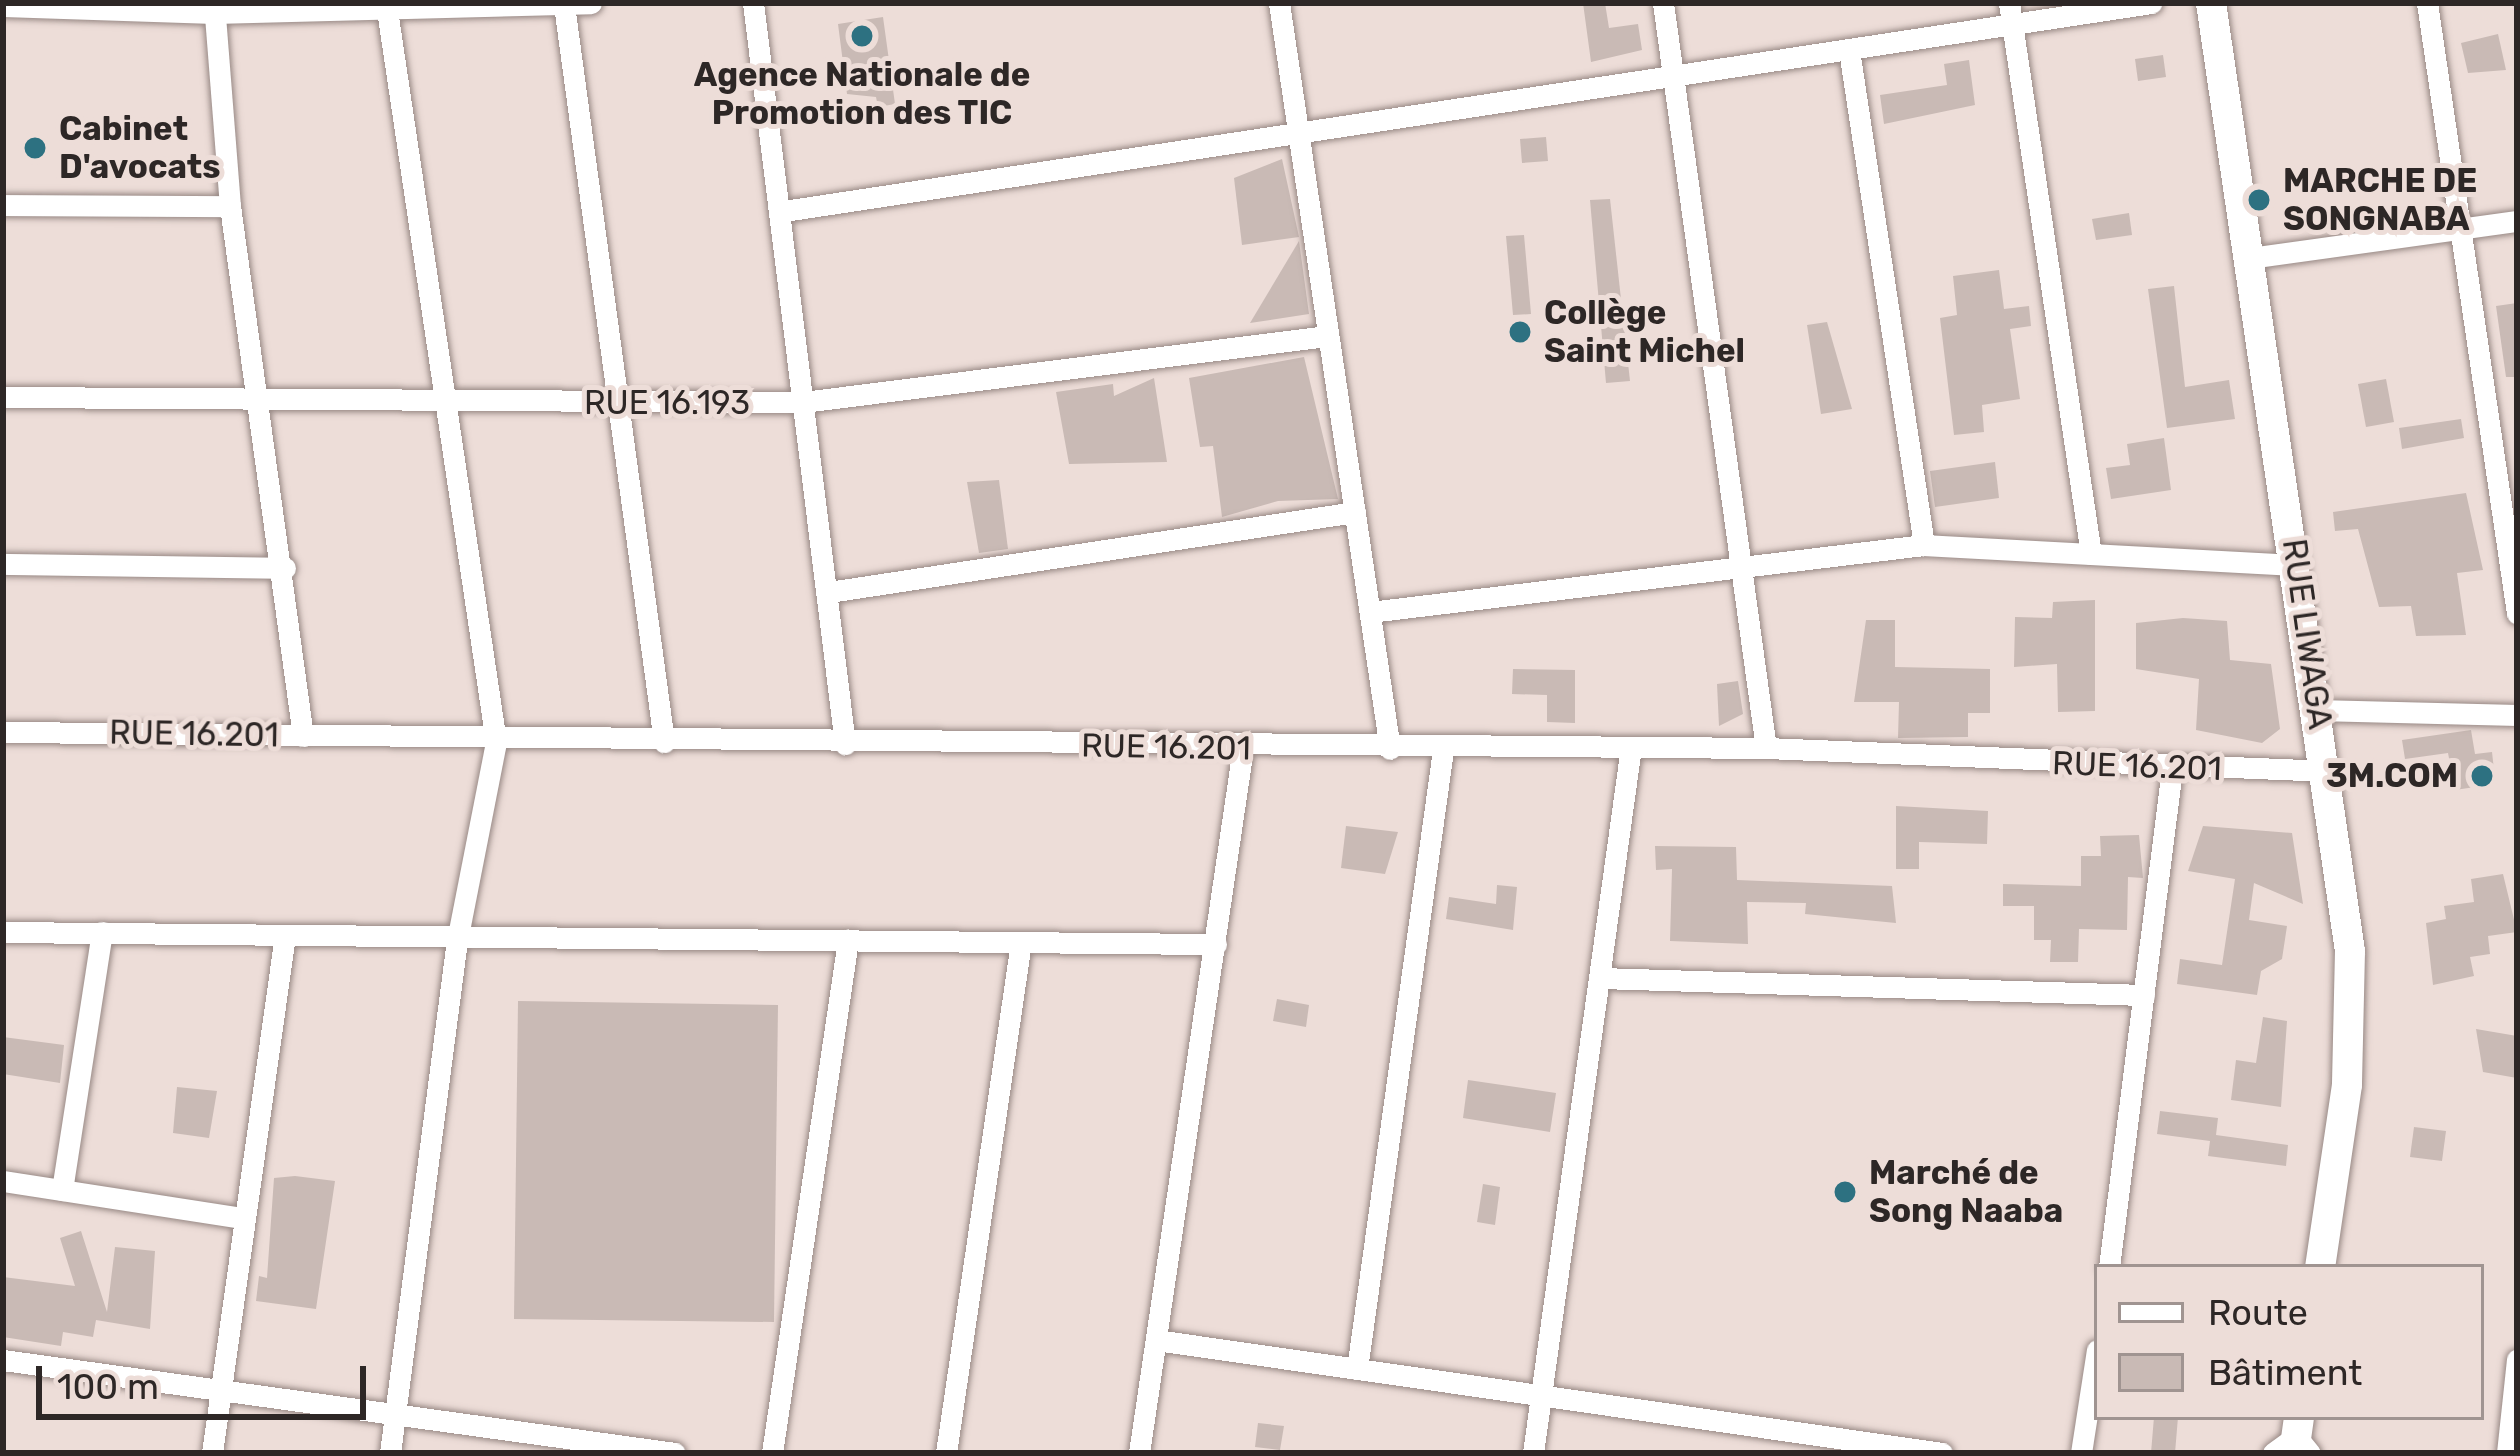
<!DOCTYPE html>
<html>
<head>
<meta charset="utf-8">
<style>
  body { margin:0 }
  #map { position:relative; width:2520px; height:1456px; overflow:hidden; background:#edddd8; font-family:Rubik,sans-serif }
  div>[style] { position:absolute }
  .building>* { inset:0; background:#c9bab5 }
  .roads { filter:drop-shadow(0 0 3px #988985) drop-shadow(0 0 3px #988985) }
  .minor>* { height:21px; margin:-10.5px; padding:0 10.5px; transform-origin:10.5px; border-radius:10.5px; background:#fff }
  .secondary>* { height:30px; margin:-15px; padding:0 15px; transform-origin:15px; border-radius:15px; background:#fff }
  .dots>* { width:33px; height:33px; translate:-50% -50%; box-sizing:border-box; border:6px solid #edddd8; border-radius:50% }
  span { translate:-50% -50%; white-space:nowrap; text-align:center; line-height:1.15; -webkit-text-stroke:10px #edddd8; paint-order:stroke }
  .poi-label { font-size:33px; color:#2d2726; font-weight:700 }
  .left { translate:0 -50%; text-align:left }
  .right { translate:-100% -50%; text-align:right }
  .street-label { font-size:33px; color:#2d2726 }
  .frame { position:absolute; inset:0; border:6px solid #2d2726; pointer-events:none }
  .legend { position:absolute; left:2094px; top:1264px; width:390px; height:156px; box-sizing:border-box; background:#edddd8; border:3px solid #a09491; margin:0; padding:15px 21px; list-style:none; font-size:36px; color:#2d2726 }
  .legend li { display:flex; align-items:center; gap:24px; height:60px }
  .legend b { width:60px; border:3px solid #a09491 }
  .scale { position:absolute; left:36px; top:1366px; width:330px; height:54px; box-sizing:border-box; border:6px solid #2d2726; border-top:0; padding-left:15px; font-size:36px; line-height:42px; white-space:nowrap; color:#2d2726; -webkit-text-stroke:9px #edddd8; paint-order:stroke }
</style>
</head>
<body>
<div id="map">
  <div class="building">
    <div style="clip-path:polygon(1583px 3px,1605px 3px,1609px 28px,1638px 24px,1642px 50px,1591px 62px)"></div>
    <div style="clip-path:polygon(883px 17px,895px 104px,878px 107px,876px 97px,847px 94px,838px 24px)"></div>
    <div style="clip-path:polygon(2498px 34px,2506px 70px,2468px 73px,2461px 43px)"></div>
    <div style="clip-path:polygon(2163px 55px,2166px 77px,2138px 81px,2135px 59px)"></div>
    <div style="clip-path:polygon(1969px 60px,1975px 105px,1884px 124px,1880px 95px,1947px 85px,1944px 64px)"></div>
    <div style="clip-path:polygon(1546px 137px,1548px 161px,1522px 163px,1520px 139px)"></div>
    <div style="clip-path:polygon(1282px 159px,1299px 237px,1242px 245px,1234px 178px)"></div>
    <div style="clip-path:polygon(1610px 199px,1630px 381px,1606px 383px,1590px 200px)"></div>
    <div style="clip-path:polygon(2129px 213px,2132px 235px,2096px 240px,2092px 219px)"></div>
    <div style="clip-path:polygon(1524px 235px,1531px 314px,1513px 315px,1506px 236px)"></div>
    <div style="clip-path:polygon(1299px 241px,1309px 314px,1250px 323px)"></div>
    <div style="clip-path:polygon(1999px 270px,2004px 309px,2029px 306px,2031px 326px,2010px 329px,2020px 399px,1982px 405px,1984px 432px,1954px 435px,1940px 318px,1957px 315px,1953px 276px)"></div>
    <div style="clip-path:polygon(2174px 286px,2185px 387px,2229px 380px,2235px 419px,2167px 428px,2148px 289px)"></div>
    <div style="clip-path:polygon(2517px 303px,2517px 377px,2506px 377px,2496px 306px)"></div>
    <div style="clip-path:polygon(1827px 322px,1852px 409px,1821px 414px,1807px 325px)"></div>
    <div style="clip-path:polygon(1304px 357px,1338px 499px,1278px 501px,1222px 517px,1213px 446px,1200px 447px,1189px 378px)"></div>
    <div style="clip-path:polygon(1154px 378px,1167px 462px,1069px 464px,1056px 392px,1113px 384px,1114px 396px)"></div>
    <div style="clip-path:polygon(2386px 379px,2394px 422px,2366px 427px,2358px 384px)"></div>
    <div style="clip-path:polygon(2461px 419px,2464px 438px,2402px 449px,2399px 428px)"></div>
    <div style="clip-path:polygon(2164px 438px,2171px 490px,2111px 499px,2106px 468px,2130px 465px,2127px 444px)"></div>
    <div style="clip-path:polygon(1995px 462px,1999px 498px,1935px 507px,1930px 471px)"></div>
    <div style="clip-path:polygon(999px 480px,1008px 549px,979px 553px,967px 482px)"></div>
    <div style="clip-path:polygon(2466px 493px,2483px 570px,2457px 573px,2466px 635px,2416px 636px,2411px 606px,2379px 607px,2358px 529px,2335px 531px,2333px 512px)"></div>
    <div style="clip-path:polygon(2095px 600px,2095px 711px,2058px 712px,2057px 664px,2014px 667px,2015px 617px,2052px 618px,2053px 602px)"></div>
    <div style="clip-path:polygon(2183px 618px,2227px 621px,2230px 660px,2271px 664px,2280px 729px,2262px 743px,2196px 730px,2199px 679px,2136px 669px,2136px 623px)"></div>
    <div style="clip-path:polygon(1866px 620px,1895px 620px,1895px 667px,1990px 669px,1990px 713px,1968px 713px,1968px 737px,1898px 738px,1899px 702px,1854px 702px)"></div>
    <div style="clip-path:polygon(1513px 669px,1575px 670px,1575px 723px,1547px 722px,1547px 695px,1512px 694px)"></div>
    <div style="clip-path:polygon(1738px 681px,1743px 714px,1719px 726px,1717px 684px)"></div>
    <div style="clip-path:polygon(2471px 730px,2475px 754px,2492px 752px,2494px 770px,2473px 773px,2475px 787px,2455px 790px,2448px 753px,2405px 759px,2402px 740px)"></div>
    <div style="clip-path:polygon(1896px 806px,1988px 811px,1987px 844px,1919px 842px,1919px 869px,1896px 869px)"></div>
    <div style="clip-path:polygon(1346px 826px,1398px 832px,1385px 874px,1341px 868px)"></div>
    <div style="clip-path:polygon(2203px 826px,2292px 833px,2303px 904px,2254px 883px,2249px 920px,2287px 926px,2282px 959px,2261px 971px,2257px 995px,2177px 984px,2180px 959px,2222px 965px,2235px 879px,2188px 871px)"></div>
    <div style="clip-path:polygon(2139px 835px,2143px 878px,2128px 877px,2127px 930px,2079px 929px,2078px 962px,2050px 962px,2051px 940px,2034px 940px,2034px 906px,2003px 906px,2003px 884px,2081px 886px,2081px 856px,2101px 856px,2100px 836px)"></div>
    <div style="clip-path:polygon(1655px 846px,1736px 847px,1737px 880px,1892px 886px,1896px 923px,1805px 914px,1806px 903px,1747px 902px,1748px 944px,1670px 941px,1672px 869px,1656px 870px)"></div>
    <div style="clip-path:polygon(2503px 874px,2517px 932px,2488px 936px,2490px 954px,2470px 957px,2474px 976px,2433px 985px,2426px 923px,2446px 919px,2444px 906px,2474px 902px,2471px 879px)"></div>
    <div style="clip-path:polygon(1497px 885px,1517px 887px,1513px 930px,1446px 919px,1449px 897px,1496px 904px)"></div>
    <div style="clip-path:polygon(1277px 999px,1309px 1005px,1306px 1027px,1273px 1021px)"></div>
    <div style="clip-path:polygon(518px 1001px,778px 1005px,774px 1322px,514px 1319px)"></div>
    <div style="clip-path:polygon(2263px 1017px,2287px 1021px,2281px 1107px,2231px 1100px,2236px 1060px,2256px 1063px)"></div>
    <div style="clip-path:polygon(2476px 1029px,2517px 1036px,2517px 1078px,2483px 1072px)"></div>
    <div style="clip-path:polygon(3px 1037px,64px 1045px,60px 1083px,3px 1074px)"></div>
    <div style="clip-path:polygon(1468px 1080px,1556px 1093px,1550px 1132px,1463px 1118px)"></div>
    <div style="clip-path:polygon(177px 1087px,217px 1091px,209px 1138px,173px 1133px)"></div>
    <div style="clip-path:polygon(2160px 1111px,2218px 1118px,2216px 1135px,2288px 1145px,2286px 1166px,2208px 1156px,2210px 1141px,2157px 1134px)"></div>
    <div style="clip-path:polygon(2414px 1127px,2446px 1131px,2442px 1161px,2410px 1157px)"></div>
    <div style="clip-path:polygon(295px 1176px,335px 1181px,316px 1309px,256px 1301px,259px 1276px,267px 1278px,274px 1178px)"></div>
    <div style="clip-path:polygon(1483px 1184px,1500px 1187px,1495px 1225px,1477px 1222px)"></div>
    <div style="clip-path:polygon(81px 1231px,107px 1312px,115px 1247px,155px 1251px,150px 1329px,96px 1320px,93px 1337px,63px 1332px,61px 1346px,3px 1337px,3px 1277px,75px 1286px,60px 1238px)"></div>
    <div style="clip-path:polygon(2154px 1417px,2178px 1417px,2175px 1453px,2151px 1453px)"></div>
    <div style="clip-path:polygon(1258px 1423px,1284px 1426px,1280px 1450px,1255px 1447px)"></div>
  </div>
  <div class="roads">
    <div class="minor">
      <div style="left:214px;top:3px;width:204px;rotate:85.5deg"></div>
      <div style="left:230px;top:206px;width:535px;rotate:82.16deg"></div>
      <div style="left:753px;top:3px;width:747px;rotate:82.92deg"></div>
      <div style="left:1279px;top:3px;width:754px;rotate:81.54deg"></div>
      <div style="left:1663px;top:3px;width:752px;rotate:82.13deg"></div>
      <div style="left:2009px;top:3px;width:557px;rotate:81.54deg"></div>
      <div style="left:2427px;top:3px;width:617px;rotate:81.61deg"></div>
      <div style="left:564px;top:5px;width:744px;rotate:82.27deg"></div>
      <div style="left:3px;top:6px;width:211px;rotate:1.9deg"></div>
      <div style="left:214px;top:13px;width:377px;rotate:-1.5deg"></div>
      <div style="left:387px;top:10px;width:740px;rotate:81.53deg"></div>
      <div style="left:496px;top:742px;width:202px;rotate:101.1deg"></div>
      <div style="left:457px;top:940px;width:517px;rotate:97.44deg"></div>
      <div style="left:1849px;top:50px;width:501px;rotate:81.38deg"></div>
      <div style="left:3px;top:205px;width:227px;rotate:0.3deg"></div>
      <div style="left:784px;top:211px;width:1383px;rotate:-8.65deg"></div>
      <div style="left:2250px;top:258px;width:270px;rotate:-7.9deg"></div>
      <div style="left:3px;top:397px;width:800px;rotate:0.36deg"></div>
      <div style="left:803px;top:402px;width:528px;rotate:-7.18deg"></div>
      <div style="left:3px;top:564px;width:282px;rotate:0.8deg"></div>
      <div style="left:829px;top:592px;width:532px;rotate:-8.65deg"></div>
      <div style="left:1370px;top:612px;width:558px;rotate:-6.9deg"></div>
      <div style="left:1924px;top:545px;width:375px;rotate:3.1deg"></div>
      <div style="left:2317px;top:710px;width:200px;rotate:1.4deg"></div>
      <div style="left:3px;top:732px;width:1763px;rotate:0.52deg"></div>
      <div style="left:1766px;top:748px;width:562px;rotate:2.34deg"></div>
      <div style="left:3px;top:932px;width:1213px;rotate:0.57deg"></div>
      <div style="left:1600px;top:978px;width:544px;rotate:1.79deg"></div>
      <div style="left:3px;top:1181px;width:242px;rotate:8.8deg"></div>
      <div style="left:62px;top:1190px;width:261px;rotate:-81.2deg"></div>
      <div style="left:2109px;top:1267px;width:502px;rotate:-82.79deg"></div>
      <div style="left:1156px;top:1340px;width:794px;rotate:8.18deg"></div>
      <div style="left:3px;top:1360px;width:678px;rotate:7.88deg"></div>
      <div style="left:1357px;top:1369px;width:625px;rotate:-82.09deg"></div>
      <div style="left:212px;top:1453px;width:523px;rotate:-81.98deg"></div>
      <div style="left:772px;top:1453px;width:519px;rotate:-81.57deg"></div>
      <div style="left:946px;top:1453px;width:516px;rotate:-81.65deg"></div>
      <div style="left:1139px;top:1453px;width:713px;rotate:-81.61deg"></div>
      <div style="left:1533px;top:1453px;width:706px;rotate:-82.1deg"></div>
      <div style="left:2081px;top:1453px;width:104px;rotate:-81.2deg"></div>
      <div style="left:2273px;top:1453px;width:29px;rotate:-36deg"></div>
      <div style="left:2296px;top:1436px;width:22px;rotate:51deg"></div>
      <div style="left:2507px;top:1453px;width:94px;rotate:-83.9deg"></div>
    </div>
    <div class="secondary">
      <div style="left:2211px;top:3px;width:958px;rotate:81.66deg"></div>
      <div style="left:2350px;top:951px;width:134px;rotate:91.3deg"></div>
      <div style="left:2347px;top:1085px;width:184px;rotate:98.4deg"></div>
      <div style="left:2294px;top:1453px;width:36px;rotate:-82deg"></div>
    </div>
  </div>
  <div class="dots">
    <div style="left:862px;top:36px;background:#2d7181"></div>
    <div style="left:35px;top:148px;background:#2d7181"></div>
    <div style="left:2259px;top:200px;background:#2d7181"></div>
    <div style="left:1520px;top:332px;background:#2d7181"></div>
    <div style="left:2482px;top:776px;background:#2d7181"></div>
    <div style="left:1845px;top:1192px;background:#2d7181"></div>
  </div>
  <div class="poi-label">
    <span style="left:862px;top:94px">Agence Nationale de<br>Promotion des TIC</span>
    <span class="left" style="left:59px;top:148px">Cabinet<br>D'avocats</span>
    <span class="left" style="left:2283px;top:200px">MARCHE DE<br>SONGNABA</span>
    <span class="left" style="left:1544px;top:332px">Collège<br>Saint Michel</span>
    <span class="right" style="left:2458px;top:776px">3M.COM</span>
    <span class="left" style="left:1869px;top:1192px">Marché de<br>Song Naaba</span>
  </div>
  <div class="street-label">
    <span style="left:667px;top:403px">RUE 16.193</span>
    <span style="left:2307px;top:634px;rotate:82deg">RUE LIWAGA</span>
    <span style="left:194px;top:734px;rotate:1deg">RUE 16.201</span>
    <span style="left:1166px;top:747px;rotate:1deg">RUE 16.201</span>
    <span style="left:2137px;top:766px;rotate:2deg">RUE 16.201</span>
  </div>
  <div class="frame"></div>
  <ul class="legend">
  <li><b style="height:15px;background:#fff"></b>Route</li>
  <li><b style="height:33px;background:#c9bab5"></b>Bâtiment</li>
  </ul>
  <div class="scale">100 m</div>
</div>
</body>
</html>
